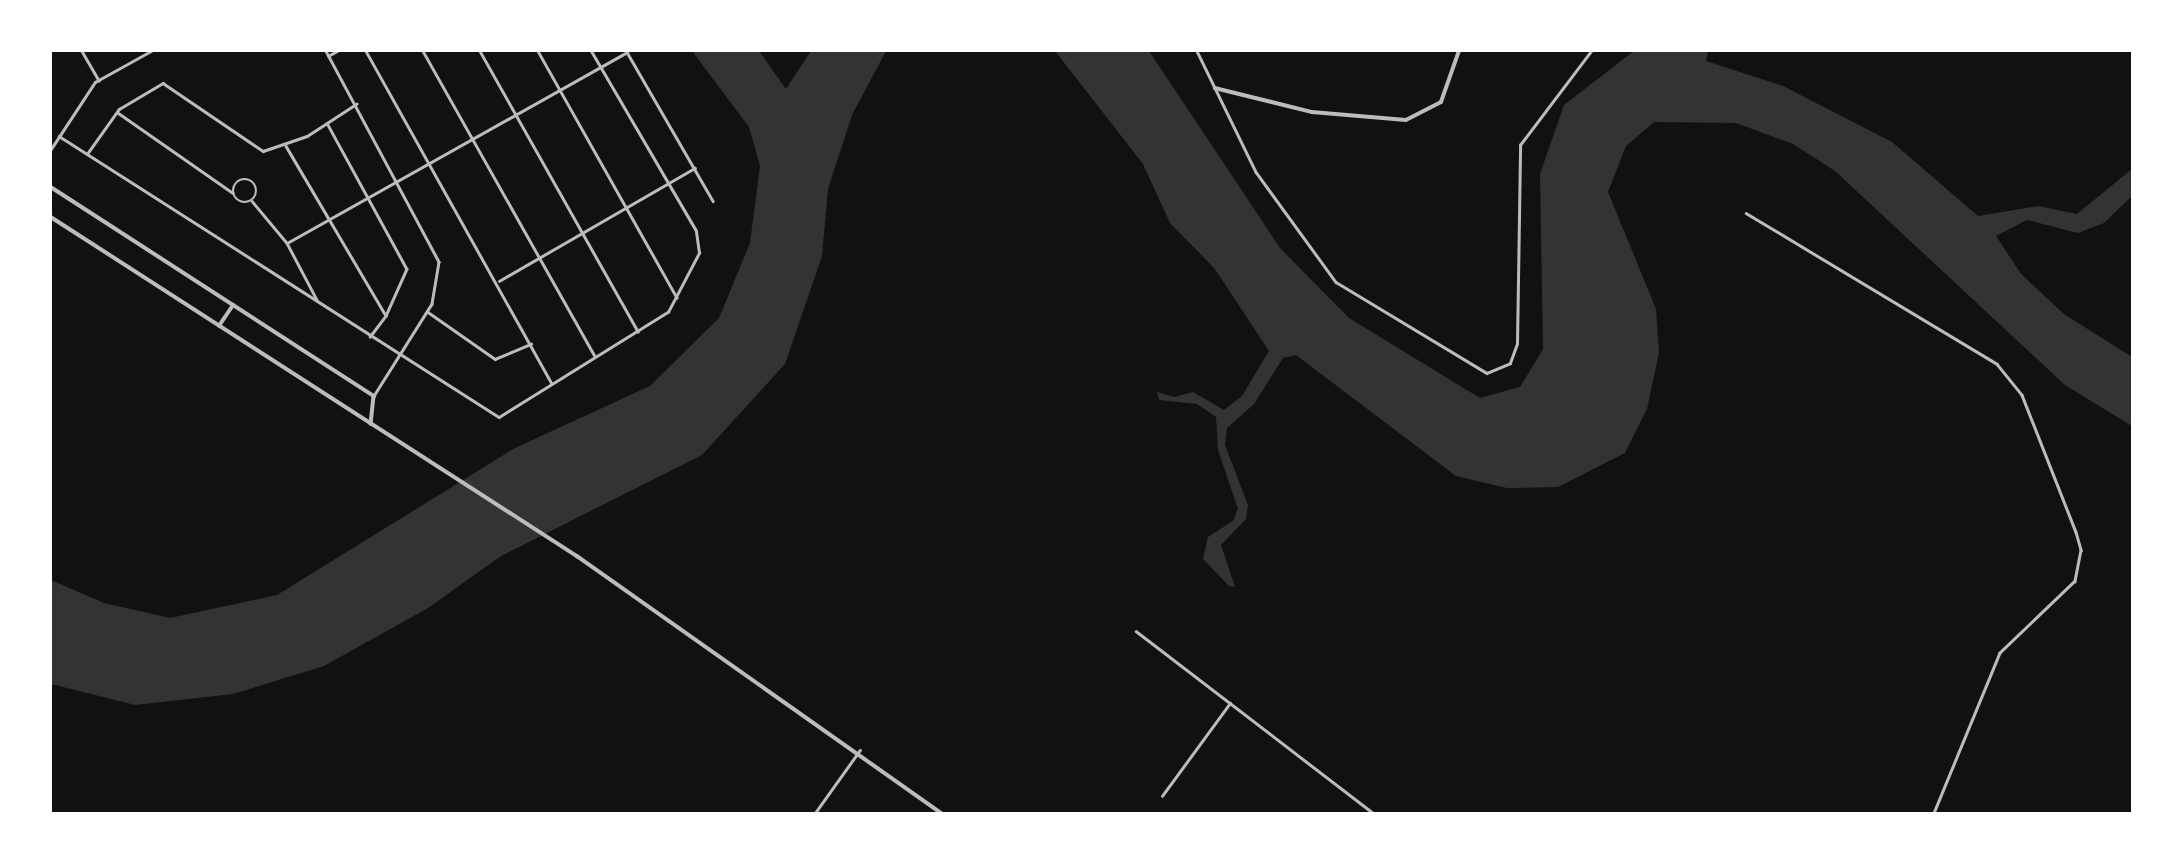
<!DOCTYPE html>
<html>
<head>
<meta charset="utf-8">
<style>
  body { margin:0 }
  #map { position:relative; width:2183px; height:864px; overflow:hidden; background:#111; font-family:Montserrat,sans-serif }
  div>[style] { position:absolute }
  .water>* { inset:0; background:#333 }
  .minor>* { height:2.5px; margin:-1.25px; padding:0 1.25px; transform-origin:1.25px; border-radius:1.25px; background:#bcbcbc }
  .minor>.ring { margin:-1.25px; padding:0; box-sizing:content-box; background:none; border:2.5px solid #bcbcbc; border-radius:50% }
  .tertiary>* { height:3.5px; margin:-1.75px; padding:0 1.75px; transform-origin:1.75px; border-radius:1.75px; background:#bcbcbc }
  span { translate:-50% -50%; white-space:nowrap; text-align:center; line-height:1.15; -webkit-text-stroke:7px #fff; paint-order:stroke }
  .frame { position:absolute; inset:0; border:52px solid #fff; pointer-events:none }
</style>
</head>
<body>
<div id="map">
  <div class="water">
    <div style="clip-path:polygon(692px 51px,759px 51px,786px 89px,811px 51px,886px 51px,852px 115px,828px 189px,822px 256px,785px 364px,702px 455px,501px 556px,428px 608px,324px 666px,233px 694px,135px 705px,51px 684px,51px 580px,104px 603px,170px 618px,277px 595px,515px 448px,650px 386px,719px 318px,750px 243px,760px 166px,749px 127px)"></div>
    <div style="clip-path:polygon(1055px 51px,1149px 51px,1280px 248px,1349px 318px,1480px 398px,1520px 387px,1543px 349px,1540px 174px,1564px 105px,1634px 51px,1708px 51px,1706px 61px,1783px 86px,1892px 142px,1978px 216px,2038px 206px,2077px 214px,2132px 169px,2132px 196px,2104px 223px,2078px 233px,2027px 220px,1996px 236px,2021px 274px,2064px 314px,2132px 357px,2132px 426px,2065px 385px,1835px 171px,1793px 144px,1736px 123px,1654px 122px,1626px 146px,1608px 192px,1656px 309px,1659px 353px,1647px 409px,1625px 453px,1558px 487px,1507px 488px,1456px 476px,1296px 355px,1283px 358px,1254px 404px,1227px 428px,1225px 445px,1248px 505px,1246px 519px,1221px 545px,1235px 587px,1229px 586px,1203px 559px,1208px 537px,1233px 521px,1238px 509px,1218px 450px,1216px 417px,1197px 404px,1159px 400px,1157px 392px,1174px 397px,1193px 392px,1224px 410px,1242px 396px,1269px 351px,1215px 269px,1170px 223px,1143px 164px)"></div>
  </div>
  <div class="minor">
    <div style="left:82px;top:51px;width:34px;rotate:60deg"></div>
    <div style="left:326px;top:51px;width:239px;rotate:61.8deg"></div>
    <div style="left:439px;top:262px;width:43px;rotate:99.5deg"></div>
    <div style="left:432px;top:304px;width:109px;rotate:122.2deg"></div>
    <div style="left:366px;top:51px;width:381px;rotate:60.8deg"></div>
    <div style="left:423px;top:51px;width:350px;rotate:60.6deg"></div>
    <div style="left:480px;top:51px;width:322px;rotate:60.6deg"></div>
    <div style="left:538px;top:51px;width:283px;rotate:60.6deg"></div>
    <div style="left:1197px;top:51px;width:135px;rotate:64deg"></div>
    <div style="left:1256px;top:172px;width:136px;rotate:54deg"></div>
    <div style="left:1336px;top:282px;width:176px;rotate:31.1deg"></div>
    <div style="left:1487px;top:373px;width:25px;rotate:-23deg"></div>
    <div style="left:1510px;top:363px;width:20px;rotate:-70deg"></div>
    <div style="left:1517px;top:344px;width:199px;rotate:-89.1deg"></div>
    <div style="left:1520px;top:145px;width:118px;rotate:-52.9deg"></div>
    <div style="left:328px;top:56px;width:10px;rotate:-29deg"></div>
    <div style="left:117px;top:112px;width:141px;rotate:34.9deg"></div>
    <div style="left:327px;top:123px;width:166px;rotate:61.3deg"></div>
    <div style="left:407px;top:269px;width:51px;rotate:114.1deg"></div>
    <div style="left:59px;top:136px;width:522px;rotate:32.56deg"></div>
    <div style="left:499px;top:417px;width:199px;rotate:-31.9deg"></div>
    <div style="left:668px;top:312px;width:67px;rotate:-62.3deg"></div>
    <div style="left:699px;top:253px;width:22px;rotate:-98deg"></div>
    <div style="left:696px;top:231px;width:208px;rotate:-120.3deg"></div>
    <div style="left:286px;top:146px;width:197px;rotate:59.5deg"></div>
    <div style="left:386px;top:316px;width:26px;rotate:127deg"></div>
    <div style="left:51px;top:149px;width:80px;rotate:-56.7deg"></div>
    <div style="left:95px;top:82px;width:64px;rotate:-29deg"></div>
    <div style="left:87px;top:154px;width:55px;rotate:-54.6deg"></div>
    <div style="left:119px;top:109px;width:51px;rotate:-30.6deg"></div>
    <div style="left:163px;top:83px;width:121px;rotate:34.2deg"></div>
    <div style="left:263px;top:151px;width:46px;rotate:-18.8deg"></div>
    <div style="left:307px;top:136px;width:59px;rotate:-33.1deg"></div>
    <div class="ring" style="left:233px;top:179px;width:21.5px;height:21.5px"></div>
    <div style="left:252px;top:201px;width:55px;rotate:50.2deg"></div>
    <div style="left:287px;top:243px;width:64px;rotate:62.2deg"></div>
    <div style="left:1746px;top:213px;width:293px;rotate:31deg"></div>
    <div style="left:1997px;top:364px;width:40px;rotate:51deg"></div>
    <div style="left:2022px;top:395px;width:147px;rotate:68.5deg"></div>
    <div style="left:2076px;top:532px;width:19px;rotate:74deg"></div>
    <div style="left:2081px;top:550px;width:32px;rotate:101deg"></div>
    <div style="left:2075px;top:581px;width:104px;rotate:136.2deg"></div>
    <div style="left:2000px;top:653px;width:173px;rotate:112.4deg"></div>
    <div style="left:287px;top:243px;width:390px;rotate:-29.3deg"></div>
    <div style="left:627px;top:52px;width:172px;rotate:60deg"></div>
    <div style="left:499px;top:281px;width:226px;rotate:-30deg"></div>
    <div style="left:428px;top:312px;width:82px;rotate:35deg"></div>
    <div style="left:495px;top:359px;width:39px;rotate:-23deg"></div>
    <div style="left:1136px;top:631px;width:299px;rotate:37.5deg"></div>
    <div style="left:1162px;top:796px;width:115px;rotate:-53.8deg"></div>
    <div style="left:815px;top:813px;width:77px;rotate:-54.5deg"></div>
  </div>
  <div class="tertiary">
    <div style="left:1215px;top:88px;width:100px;rotate:13.9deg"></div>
    <div style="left:1312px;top:112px;width:94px;rotate:4.9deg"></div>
    <div style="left:1406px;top:120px;width:39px;rotate:-27deg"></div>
    <div style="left:1441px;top:102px;width:54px;rotate:-70.6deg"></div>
    <div style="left:51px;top:187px;width:385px;rotate:32.9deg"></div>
    <div style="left:374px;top:396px;width:28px;rotate:96deg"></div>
    <div style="left:51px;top:217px;width:626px;rotate:32.8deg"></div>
    <div style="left:577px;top:556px;width:446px;rotate:35.2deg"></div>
    <div style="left:219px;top:326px;width:25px;rotate:-56deg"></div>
  </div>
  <div class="frame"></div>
</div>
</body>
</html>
